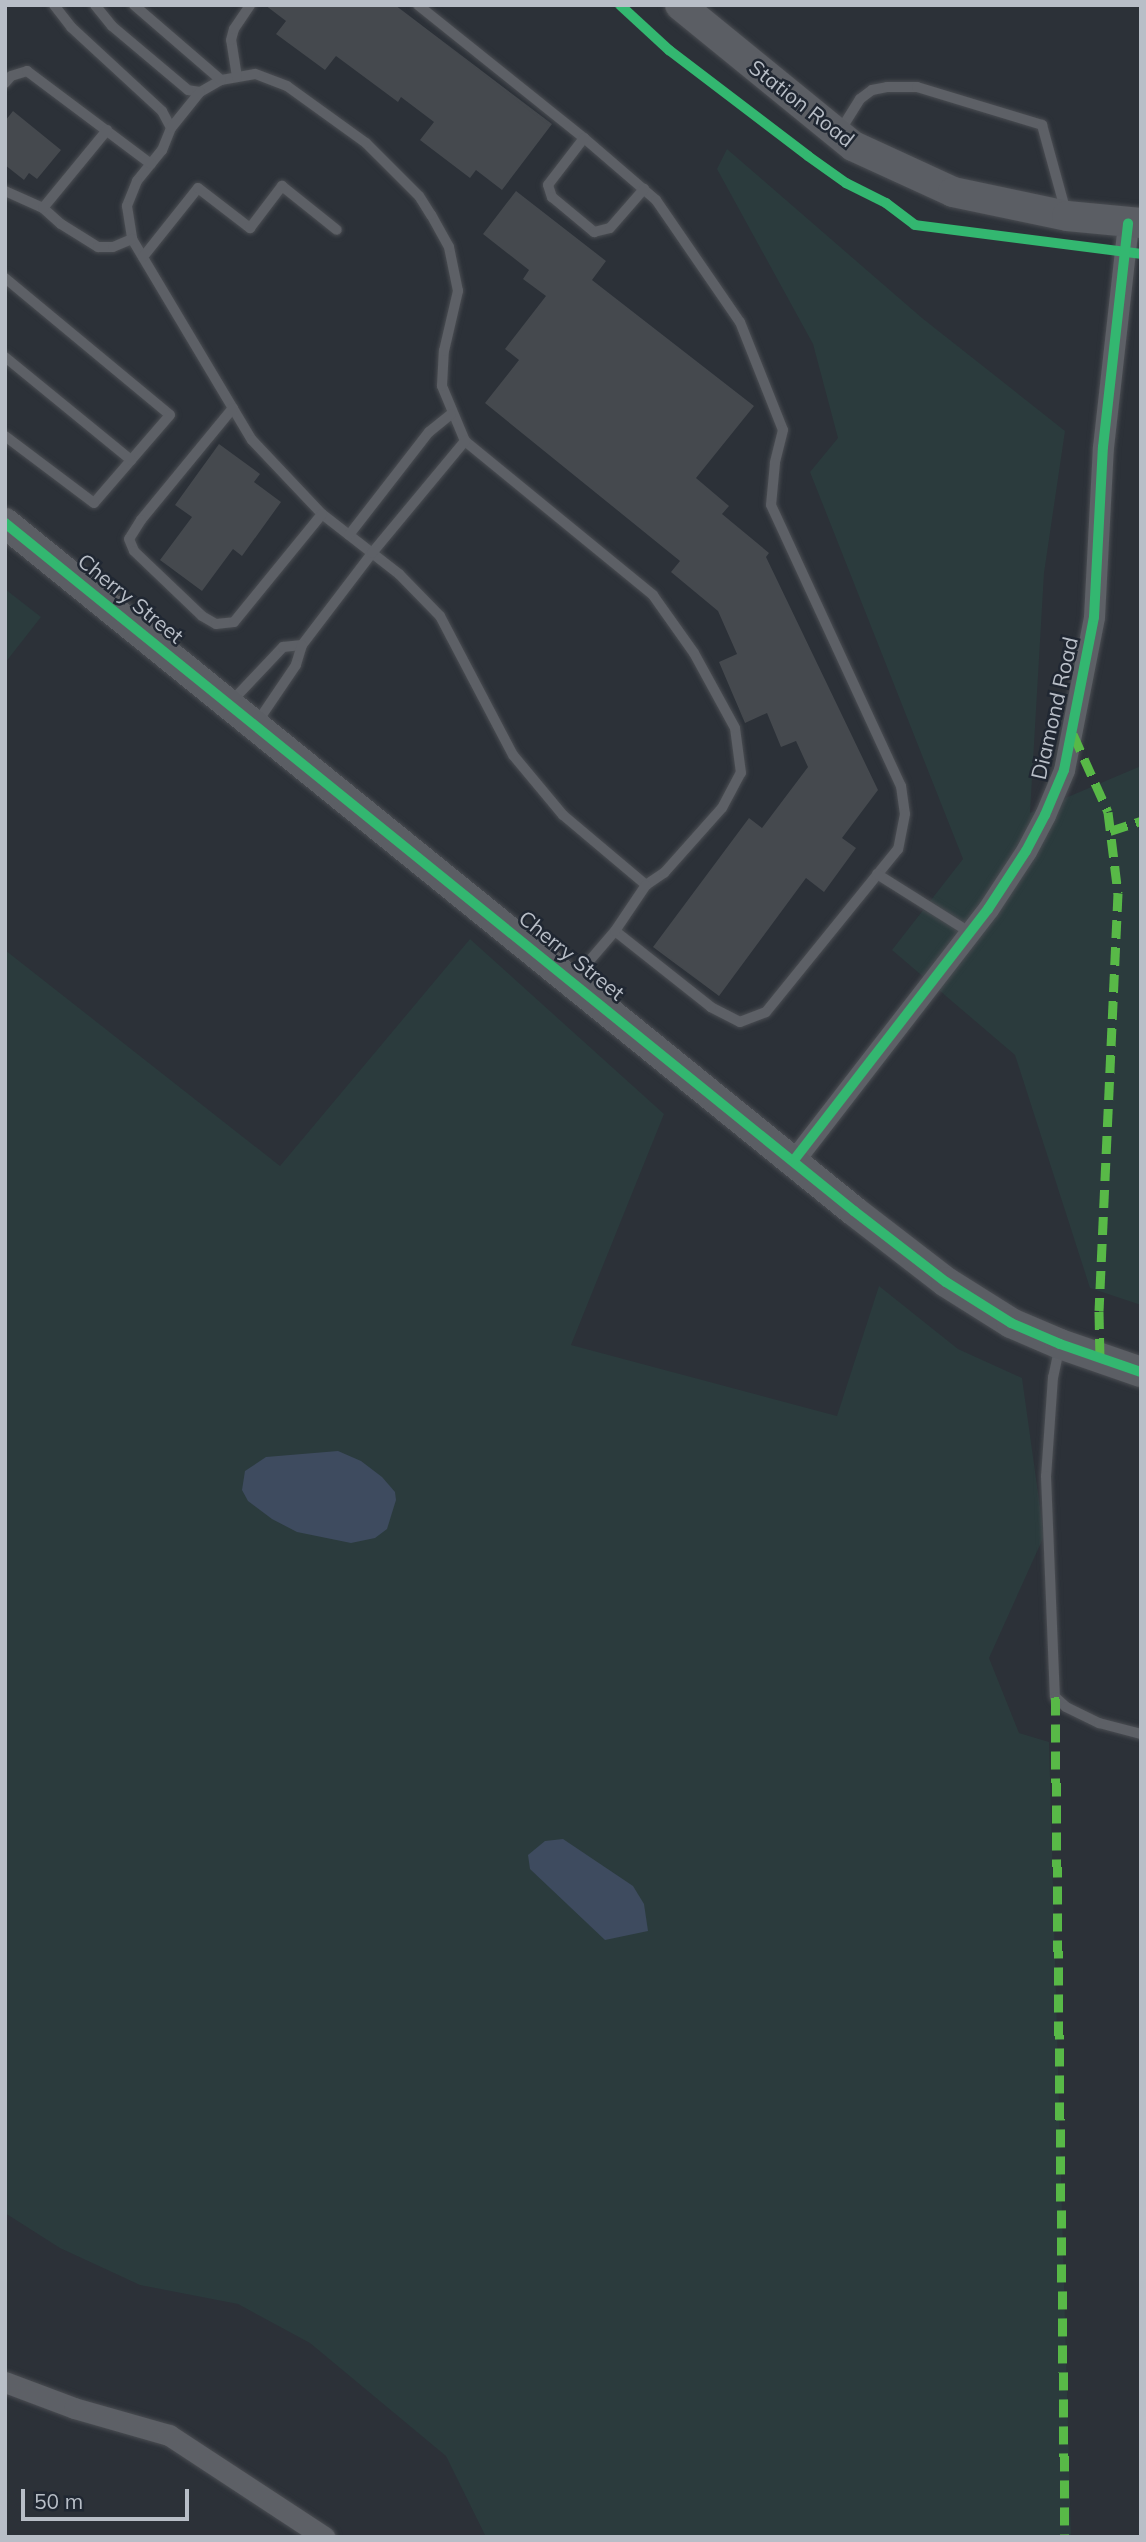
<!DOCTYPE html>
<html>
<head>
<meta charset="utf-8">
<style>
  body { margin:0 }
  #map { position:relative; width:1146px; height:2542px; overflow:hidden; background:#2c3138; font-family:Mulish,sans-serif }
  div>[style] { position:absolute }
  .green>* { inset:0; background:#2b3b3d }
  .water>* { inset:0; background:#3e4b5f }
  .building>* { inset:0; background:#45494e }
  .roads { filter:drop-shadow(0 0 2px #4a4d52) drop-shadow(0 0 2px #4a4d52) }
  .lane>* { height:10px; margin:-5px; padding:0 5px; transform-origin:5px; border-radius:5px; background:#5d6066 }
  .street>* { height:21px; margin:-10.5px; padding:0 10.5px; transform-origin:10.5px; border-radius:10.5px; background:#5d6066 }
  .secondary>* { height:30px; margin:-15px; padding:0 15px; transform-origin:15px; border-radius:15px; background:#5b5e64 }
  .quiet>* { height:9px; margin-top:-4.5px; transform-origin:0; background:repeating-linear-gradient(90deg,#58b947 0 18px,transparent 0 27px) }
  .cycleway>* { height:10px; margin:-5px; padding:0 5px; transform-origin:5px; border-radius:5px; background:#33b770 }
  span { translate:-50% -50%; white-space:nowrap; text-align:center; line-height:1.15; -webkit-text-stroke:5px #202732; paint-order:stroke }
  .street-label { font-size:21px; color:#b8bec7 }
  .frame { position:absolute; inset:0; border:7px solid #b8bec7; pointer-events:none }
  .scale { position:absolute; left:21px; top:2489px; width:168px; height:32px; box-sizing:border-box; border:4px solid #b8bec7; border-top:0; padding-left:9px; font-size:21px; line-height:24px; white-space:nowrap; color:#b8bec7; -webkit-text-stroke:5px #202732; paint-order:stroke }
</style>
</head>
<body>
<div id="map">
  <div class="green">
    <div style="clip-path:polygon(727px 149px,922px 318px,1065px 431px,1044px 573px,1030px 813px,1141px 766px,1141px 1305px,1090px 1288px,1015px 1055px,892px 950px,963px 859px,810px 472px,838px 438px,813px 344px,717px 169px)"></div>
    <div style="clip-path:polygon(5px 589px,41px 617px,5px 663px)"></div>
    <div style="clip-path:polygon(470px 939px,664px 1114px,571px 1345px,837px 1416px,879px 1286px,958px 1349px,1022px 1378px,1044px 1536px,989px 1658px,1019px 1733px,1049px 1742px,1071px 2537px,486px 2537px,446px 2456px,310px 2343px,238px 2304px,140px 2285px,60px 2248px,5px 2213px,5px 950px,280px 1166px)"></div>
  </div>
  <div class="water">
    <div style="clip-path:polygon(338px 1451px,361px 1461px,382px 1477px,395px 1492px,396px 1500px,387px 1529px,375px 1538px,351px 1543px,297px 1532px,272px 1519px,248px 1501px,242px 1490px,245px 1471px,266px 1457px)"></div>
    <div style="clip-path:polygon(563px 1839px,633px 1886px,644px 1904px,648px 1931px,605px 1940px,530px 1869px,528px 1855px,545px 1841px)"></div>
  </div>
  <div class="building">
    <div style="clip-path:polygon(265px 5px,395px 5px,552px 124px,502px 190px,476px 170px,470px 178px,420px 140px,434px 122px,401px 97px,398px 102px,336px 56px,325px 70px,276px 34px,286px 21px)"></div>
    <div style="clip-path:polygon(13px 111px,61px 150px,37px 179px,29px 173px,24px 180px,5px 165px,5px 121px)"></div>
    <div style="clip-path:polygon(516px 191px,606px 261px,592px 280px,754px 406px,696px 478px,729px 506px,722px 514px,769px 553px,766px 557px,878px 790px,842px 838px,856px 848px,824px 892px,806px 878px,719px 996px,653px 947px,749px 818px,762px 828px,808px 767px,796px 741px,781px 747px,767px 713px,745px 723px,719px 662px,737px 654px,718px 611px,671px 572px,680px 561px,485px 403px,519px 360px,505px 349px,546px 296px,523px 279px,529px 270px,483px 234px)"></div>
    <div style="clip-path:polygon(219px 444px,260px 474px,254px 482px,281px 502px,242px 556px,233px 549px,202px 591px,160px 560px,192px 517px,175px 505px)"></div>
  </div>
  <div class="roads">
    <div class="lane">
      <div style="left:54px;top:5px;width:28px;rotate:52deg"></div>
      <div style="left:71px;top:27px;width:124px;rotate:42.7deg"></div>
      <div style="left:162px;top:111px;width:19px;rotate:62deg"></div>
      <div style="left:171px;top:128px;width:24px;rotate:112deg"></div>
      <div style="left:162px;top:150px;width:40px;rotate:129deg"></div>
      <div style="left:137px;top:181px;width:27px;rotate:112deg"></div>
      <div style="left:127px;top:206px;width:33px;rotate:81deg"></div>
      <div style="left:132px;top:239px;width:234px;rotate:59.2deg"></div>
      <div style="left:252px;top:440px;width:102px;rotate:46.6deg"></div>
      <div style="left:322px;top:514px;width:98px;rotate:37.9deg"></div>
      <div style="left:399px;top:574px;width:59px;rotate:45.7deg"></div>
      <div style="left:440px;top:616px;width:157px;rotate:62.3deg"></div>
      <div style="left:513px;top:755px;width:78px;rotate:50.2deg"></div>
      <div style="left:563px;top:815px;width:109px;rotate:40.1deg"></div>
      <div style="left:646px;top:885px;width:22px;rotate:-34deg"></div>
      <div style="left:664px;top:873px;width:87px;rotate:-48.3deg"></div>
      <div style="left:722px;top:808px;width:40px;rotate:-62deg"></div>
      <div style="left:741px;top:773px;width:45px;rotate:-97.6deg"></div>
      <div style="left:735px;top:728px;width:85px;rotate:-118.7deg"></div>
      <div style="left:694px;top:653px;width:71px;rotate:-125.3deg"></div>
      <div style="left:653px;top:595px;width:243px;rotate:-140.7deg"></div>
      <div style="left:465px;top:441px;width:60px;rotate:-112.7deg"></div>
      <div style="left:442px;top:386px;width:35px;rotate:-87deg"></div>
      <div style="left:444px;top:351px;width:62px;rotate:-76.9deg"></div>
      <div style="left:458px;top:291px;width:45px;rotate:-101.6deg"></div>
      <div style="left:449px;top:247px;width:37px;rotate:-119deg"></div>
      <div style="left:431px;top:215px;width:22px;rotate:-122deg"></div>
      <div style="left:419px;top:196px;width:75px;rotate:-135deg"></div>
      <div style="left:366px;top:143px;width:97px;rotate:-144.2deg"></div>
      <div style="left:287px;top:86px;width:34px;rotate:-159deg"></div>
      <div style="left:255px;top:74px;width:35px;rotate:170deg"></div>
      <div style="left:221px;top:80px;width:24px;rotate:150deg"></div>
      <div style="left:200px;top:92px;width:12px;rotate:-171deg"></div>
      <div style="left:188px;top:90px;width:99px;rotate:-139.9deg"></div>
      <div style="left:112px;top:26px;width:27px;rotate:-129deg"></div>
      <div style="left:134px;top:5px;width:115px;rotate:40.8deg"></div>
      <div style="left:418px;top:5px;width:213px;rotate:38.7deg"></div>
      <div style="left:584px;top:138px;width:95px;rotate:40.7deg"></div>
      <div style="left:656px;top:200px;width:148px;rotate:55.5deg"></div>
      <div style="left:740px;top:322px;width:116px;rotate:68.3deg"></div>
      <div style="left:783px;top:430px;width:34px;rotate:104deg"></div>
      <div style="left:775px;top:463px;width:42px;rotate:95.4deg"></div>
      <div style="left:771px;top:505px;width:310px;rotate:65.2deg"></div>
      <div style="left:901px;top:786px;width:28px;rotate:82deg"></div>
      <div style="left:905px;top:814px;width:36px;rotate:101deg"></div>
      <div style="left:898px;top:849px;width:210px;rotate:129deg"></div>
      <div style="left:766px;top:1012px;width:28px;rotate:159deg"></div>
      <div style="left:740px;top:1022px;width:33px;rotate:-153deg"></div>
      <div style="left:711px;top:1007px;width:122px;rotate:-141.6deg"></div>
      <div style="left:615px;top:931px;width:65px;rotate:130.6deg"></div>
      <div style="left:237px;top:77px;width:37px;rotate:-99deg"></div>
      <div style="left:231px;top:40px;width:11px;rotate:-75deg"></div>
      <div style="left:234px;top:29px;width:29px;rotate:-56deg"></div>
      <div style="left:5px;top:83px;width:9px;rotate:-49deg"></div>
      <div style="left:11px;top:76px;width:17px;rotate:-17deg"></div>
      <div style="left:27px;top:71px;width:155px;rotate:36.9deg"></div>
      <div style="left:171px;top:128px;width:46px;rotate:-51.1deg"></div>
      <div style="left:840px;top:131px;width:38px;rotate:-58deg"></div>
      <div style="left:860px;top:99px;width:15px;rotate:-37deg"></div>
      <div style="left:872px;top:90px;width:15px;rotate:-11deg"></div>
      <div style="left:887px;top:87px;width:30px"></div>
      <div style="left:917px;top:87px;width:131px;rotate:16.9deg"></div>
      <div style="left:1042px;top:125px;width:90px;rotate:74.6deg"></div>
      <div style="left:584px;top:138px;width:59px;rotate:127.5deg"></div>
      <div style="left:548px;top:185px;width:13px;rotate:72deg"></div>
      <div style="left:552px;top:197px;width:55px;rotate:39.8deg"></div>
      <div style="left:594px;top:232px;width:16px;rotate:-14deg"></div>
      <div style="left:610px;top:228px;width:52px;rotate:-48.9deg"></div>
      <div style="left:5px;top:191px;width:42px;rotate:24.1deg"></div>
      <div style="left:43px;top:208px;width:24px;rotate:42deg"></div>
      <div style="left:61px;top:224px;width:44px;rotate:31.9deg"></div>
      <div style="left:98px;top:247px;width:15px"></div>
      <div style="left:113px;top:247px;width:21px;rotate:-23deg"></div>
      <div style="left:43px;top:208px;width:101px;rotate:-50.6deg"></div>
      <div style="left:143px;top:257px;width:88px;rotate:-51.4deg"></div>
      <div style="left:198px;top:188px;width:66px;rotate:37.6deg"></div>
      <div style="left:250px;top:228px;width:53px;rotate:-52.7deg"></div>
      <div style="left:282px;top:186px;width:70px;rotate:38.7deg"></div>
      <div style="left:5px;top:278px;width:214px;rotate:39.7deg"></div>
      <div style="left:170px;top:415px;width:116px;rotate:130.8deg"></div>
      <div style="left:94px;top:503px;width:111px;rotate:-143deg"></div>
      <div style="left:5px;top:357px;width:163px;rotate:39.3deg"></div>
      <div style="left:233px;top:408px;width:145px;rotate:129.4deg"></div>
      <div style="left:141px;top:520px;width:22px;rotate:122deg"></div>
      <div style="left:129px;top:539px;width:13px;rotate:67deg"></div>
      <div style="left:134px;top:551px;width:94px;rotate:43.7deg"></div>
      <div style="left:202px;top:616px;width:16px;rotate:30deg"></div>
      <div style="left:216px;top:624px;width:18px;rotate:-6deg"></div>
      <div style="left:234px;top:622px;width:139px;rotate:-50.8deg"></div>
      <div style="left:349px;top:535px;width:130px;rotate:-52.2deg"></div>
      <div style="left:429px;top:432px;width:28px;rotate:-39deg"></div>
      <div style="left:302px;top:645px;width:116px;rotate:-52.7deg"></div>
      <div style="left:372px;top:553px;width:146px;rotate:-50.3deg"></div>
      <div style="left:231px;top:702px;width:76px;rotate:-46.6deg"></div>
      <div style="left:283px;top:647px;width:19px;rotate:-6deg"></div>
      <div style="left:302px;top:645px;width:21px;rotate:107deg"></div>
      <div style="left:296px;top:665px;width:71px;rotate:124.1deg"></div>
      <div style="left:877px;top:874px;width:109px;rotate:32.2deg"></div>
      <div style="left:615px;top:931px;width:55px;rotate:-56deg"></div>
      <div style="left:1060px;top:1345px;width:33px;rotate:102deg"></div>
      <div style="left:1053px;top:1377px;width:99px;rotate:94deg"></div>
      <div style="left:1046px;top:1476px;width:221px;rotate:87.7deg"></div>
      <div style="left:1055px;top:1697px;width:15px;rotate:42deg"></div>
      <div style="left:1066px;top:1707px;width:37px;rotate:26deg"></div>
      <div style="left:1099px;top:1723px;width:43px;rotate:14.7deg"></div>
    </div>
    <div class="street">
      <div style="left:794px;top:1160px;width:317px;rotate:-52.3deg"></div>
      <div style="left:988px;top:909px;width:69px;rotate:-56.8deg"></div>
      <div style="left:1026px;top:851px;width:41px;rotate:-62.2deg"></div>
      <div style="left:1045px;top:815px;width:49px;rotate:-67.1deg"></div>
      <div style="left:1064px;top:770px;width:156px;rotate:-78.9deg"></div>
      <div style="left:1094px;top:617px;width:170px;rotate:-87deg"></div>
      <div style="left:1103px;top:447px;width:225px;rotate:-83.6deg"></div>
      <div style="left:5px;top:2382px;width:74px;rotate:20.6deg"></div>
      <div style="left:74px;top:2408px;width:99px;rotate:15.9deg"></div>
      <div style="left:169px;top:2435px;width:186px;rotate:33.3deg"></div>
    </div>
    <div class="secondary">
      <div style="left:680px;top:5px;width:223px;rotate:39.2deg"></div>
      <div style="left:853px;top:146px;width:110px;rotate:24.7deg"></div>
      <div style="left:953px;top:192px;width:116px;rotate:11.9deg"></div>
      <div style="left:1067px;top:216px;width:74px;rotate:5.4deg"></div>
      <div style="left:5px;top:523px;width:1093px;rotate:39.02deg"></div>
      <div style="left:854px;top:1211px;width:116px;rotate:37.7deg"></div>
      <div style="left:946px;top:1282px;width:77px;rotate:32.2deg"></div>
      <div style="left:1011px;top:1323px;width:53px;rotate:23.2deg"></div>
      <div style="left:1060px;top:1344px;width:86px;rotate:19.1deg"></div>
    </div>
  </div>
  <div class="quiet">
    <div style="left:1073px;top:734px;width:85px;rotate:65.8deg"></div>
    <div style="left:1108px;top:812px;width:82px;rotate:83deg"></div>
    <div style="left:1118px;top:893px;width:418px;rotate:92.6deg"></div>
    <div style="left:1099px;top:1311px;width:48px;rotate:88.8deg"></div>
    <div style="left:1110px;top:831px;width:33px;rotate:-18deg"></div>
    <div style="left:1055px;top:1697px;width:840px;rotate:89.32deg"></div>
  </div>
  <div class="cycleway">
    <div style="left:620px;top:5px;width:67px;rotate:42.6deg"></div>
    <div style="left:669px;top:50px;width:175px;rotate:37.3deg"></div>
    <div style="left:808px;top:156px;width:47px;rotate:35.4deg"></div>
    <div style="left:846px;top:183px;width:45px;rotate:26.6deg"></div>
    <div style="left:886px;top:203px;width:36px;rotate:37deg"></div>
    <div style="left:915px;top:225px;width:228px;rotate:7.3deg"></div>
    <div style="left:5px;top:523px;width:1093px;rotate:39.02deg"></div>
    <div style="left:854px;top:1211px;width:116px;rotate:37.7deg"></div>
    <div style="left:946px;top:1282px;width:77px;rotate:32.2deg"></div>
    <div style="left:1011px;top:1323px;width:53px;rotate:23.2deg"></div>
    <div style="left:1060px;top:1344px;width:86px;rotate:19.1deg"></div>
    <div style="left:794px;top:1160px;width:317px;rotate:-52.3deg"></div>
    <div style="left:988px;top:909px;width:69px;rotate:-56.8deg"></div>
    <div style="left:1026px;top:851px;width:41px;rotate:-62.2deg"></div>
    <div style="left:1045px;top:815px;width:49px;rotate:-67.1deg"></div>
    <div style="left:1064px;top:770px;width:156px;rotate:-78.9deg"></div>
    <div style="left:1094px;top:617px;width:170px;rotate:-87deg"></div>
    <div style="left:1103px;top:447px;width:225px;rotate:-83.6deg"></div>
  </div>
  <div class="street-label">
    <span style="left:802px;top:103px;rotate:38deg">Station Road</span>
    <span style="left:131px;top:598px;rotate:39deg">Cherry Street</span>
    <span style="left:1054px;top:708px;rotate:-77deg">Diamond Road</span>
    <span style="left:572px;top:955px;rotate:39deg">Cherry Street</span>
  </div>
  <div class="frame"></div>
  <div class="scale">50 m</div>
</div>
</body>
</html>
